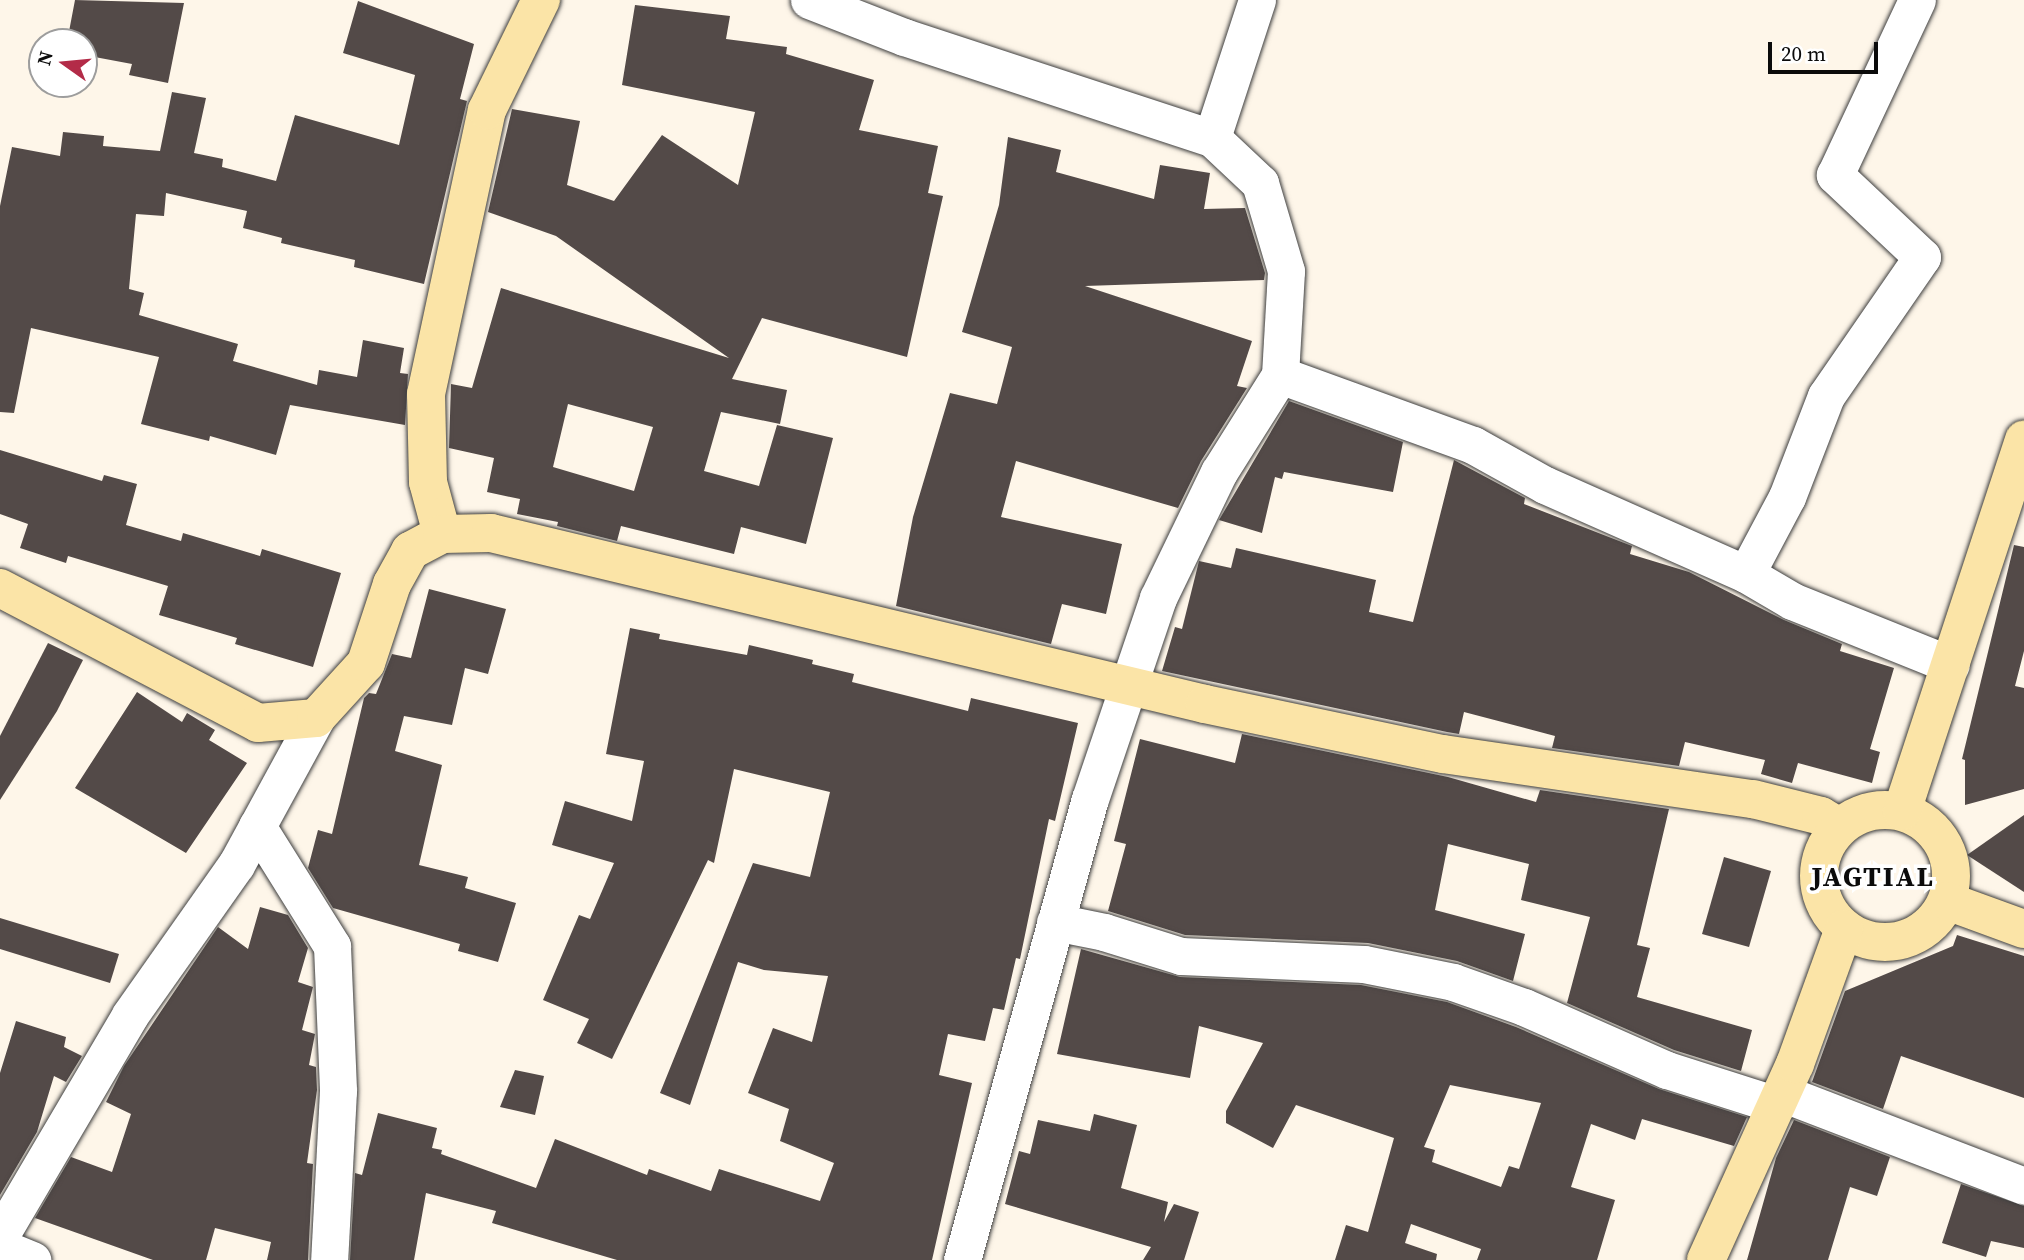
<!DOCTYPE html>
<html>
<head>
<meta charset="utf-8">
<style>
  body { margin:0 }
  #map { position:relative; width:2024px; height:1260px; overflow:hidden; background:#fef6e9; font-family:"Source Serif 4",serif }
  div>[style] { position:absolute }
  .building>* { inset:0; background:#534a48 }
  .roads { filter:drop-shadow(0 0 2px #3e3e3e) drop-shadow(0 0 2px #3e3e3e) }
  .street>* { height:37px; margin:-18.5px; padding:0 18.5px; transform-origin:18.5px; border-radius:18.5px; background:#fff }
  .secondary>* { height:38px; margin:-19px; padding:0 19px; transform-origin:19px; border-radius:19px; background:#fbe4a7 }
  .secondary>.ring { margin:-19px; padding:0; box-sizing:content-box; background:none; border:38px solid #fbe4a7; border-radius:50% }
  span { translate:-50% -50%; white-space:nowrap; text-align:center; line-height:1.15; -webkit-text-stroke:7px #fff; paint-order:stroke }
  .district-label { font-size:28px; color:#0b0b0b; font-weight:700; letter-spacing:2px }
  .north { position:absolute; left:28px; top:28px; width:70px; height:70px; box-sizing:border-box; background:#fff; border:2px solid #9d9d9d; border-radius:50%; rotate:285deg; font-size:19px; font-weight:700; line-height:28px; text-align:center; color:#0b0b0b }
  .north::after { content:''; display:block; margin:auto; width:24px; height:32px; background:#b32b48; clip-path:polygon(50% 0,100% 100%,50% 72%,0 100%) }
  .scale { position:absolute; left:1768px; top:42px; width:110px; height:32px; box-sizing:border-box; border:4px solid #0b0b0b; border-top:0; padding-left:9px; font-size:21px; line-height:24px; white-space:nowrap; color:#0b0b0b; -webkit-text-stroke:5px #fff; paint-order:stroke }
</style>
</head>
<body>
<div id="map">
  <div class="building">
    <div style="clip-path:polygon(75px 0,184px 3px,168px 83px,129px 75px,132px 64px,84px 55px,84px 42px,67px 42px)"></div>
    <div style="clip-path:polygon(358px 1px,474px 44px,460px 99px,467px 101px,424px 284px,354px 267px,355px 260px,281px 243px,282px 238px,243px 228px,247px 211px,166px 193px,164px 216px,136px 214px,129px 289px,144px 293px,139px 315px,238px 344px,233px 361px,317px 385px,319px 370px,357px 377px,363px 340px,404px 348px,400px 373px,408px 374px,405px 425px,290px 405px,276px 455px,210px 436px,209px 441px,141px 424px,159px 357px,31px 328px,14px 413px,0 412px,0 206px,12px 147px,60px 156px,63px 132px,104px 136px,103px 146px,160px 151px,172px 92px,206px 98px,194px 153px,223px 159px,222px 167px,276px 181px,295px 115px,399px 145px,415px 75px,343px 53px)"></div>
    <div style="clip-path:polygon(evenodd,635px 5px,730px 16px,726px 39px,787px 47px,786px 54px,874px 80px,859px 130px,938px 146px,928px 193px,943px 196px,907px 357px,762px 318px,732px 379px,787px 390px,780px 424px,721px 412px,704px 471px,759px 486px,777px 425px,833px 438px,806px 544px,741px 527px,734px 554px,621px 526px,617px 541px,557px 526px,558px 522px,517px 514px,520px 499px,487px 492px,494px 458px,449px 448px,451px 384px,472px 388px,501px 288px,729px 358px,556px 236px,488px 212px,512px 109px,580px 121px,567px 185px,614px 201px,662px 135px,738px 185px,755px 112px,622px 85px,635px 5px,568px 404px,653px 427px,634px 491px,553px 467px,568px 404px)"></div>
    <div style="clip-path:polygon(1008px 137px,1061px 150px,1056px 172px,1154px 199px,1160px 165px,1210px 173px,1204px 209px,1245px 208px,1265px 273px,1264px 280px,1085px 286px,1252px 341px,1237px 386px,1247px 388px,1201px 461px,1178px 508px,1016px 461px,1001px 517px,1122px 544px,1106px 614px,1062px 604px,1051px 644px,896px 606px,913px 517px,950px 393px,997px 404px,1012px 347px,962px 332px,999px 205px)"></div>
    <div style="clip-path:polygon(1289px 401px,1403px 442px,1393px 492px,1284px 472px,1282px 479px,1275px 477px,1262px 533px,1219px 520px)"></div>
    <div style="clip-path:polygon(0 450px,102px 481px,104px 475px,137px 484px,126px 525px,181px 541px,183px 533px,260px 556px,262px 549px,341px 573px,313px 667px,235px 644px,237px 638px,159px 615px,168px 586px,68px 556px,66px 563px,20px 548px,28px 524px,0 514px)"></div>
    <div style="clip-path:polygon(1454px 460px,1525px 498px,1524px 504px,1632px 546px,1630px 554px,1689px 572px,1784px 620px,1842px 644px,1840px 651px,1894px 668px,1870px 749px,1880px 752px,1872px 783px,1798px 763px,1792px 783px,1761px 774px,1765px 760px,1685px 742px,1679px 766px,1552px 748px,1555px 736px,1464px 712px,1459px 734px,1447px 732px,1162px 671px,1175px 627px,1182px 629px,1199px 561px,1231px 568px,1236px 548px,1376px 580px,1369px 612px,1413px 622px)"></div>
    <div style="clip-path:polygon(2014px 545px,2024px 547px,2024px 651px,2015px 686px,2024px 688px,2024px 789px,1965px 805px,1965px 760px,1962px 759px)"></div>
    <div style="clip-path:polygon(429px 589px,506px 609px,488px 674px,465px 668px,452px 725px,404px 716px,395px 751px,442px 765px,419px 865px,468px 877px,465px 888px,516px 903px,498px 962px,458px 951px,460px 944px,333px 908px,308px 868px,318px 830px,332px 834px,364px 698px,369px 693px,376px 694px,392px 654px,411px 658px)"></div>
    <div style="clip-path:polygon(630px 628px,660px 634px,659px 639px,747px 655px,749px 645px,813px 660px,812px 664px,854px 674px,852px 682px,968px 711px,971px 698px,1078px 723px,1055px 821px,1049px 819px,1020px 959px,1016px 958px,1004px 1010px,993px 1008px,985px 1041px,948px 1034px,939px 1075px,972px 1083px,932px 1260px,617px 1260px,492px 1223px,496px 1211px,426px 1193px,414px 1260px,350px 1260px,355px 1173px,362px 1175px,378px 1113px,437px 1128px,432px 1148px,442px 1150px,441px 1154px,536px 1188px,555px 1139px,647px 1175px,649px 1169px,711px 1191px,719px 1169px,820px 1201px,834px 1163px,780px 1141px,789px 1109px,748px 1093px,773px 1028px,812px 1042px,828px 976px,764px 970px,738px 962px,690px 1105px,660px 1093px,753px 863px,810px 877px,830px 792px,734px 769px,714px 863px,708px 860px,612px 1059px,577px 1043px,589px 1019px,543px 1000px,579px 915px,590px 919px,614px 863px,552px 845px,565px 801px,632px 821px,644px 761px,606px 754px)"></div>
    <div style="clip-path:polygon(48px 643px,83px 660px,57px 711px,0 800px,0 736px)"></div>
    <div style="clip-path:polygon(137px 692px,182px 722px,187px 713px,215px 730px,209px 740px,247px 763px,186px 853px,75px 788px)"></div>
    <div style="clip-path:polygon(1242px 734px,1448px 777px,1536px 802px,1540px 790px,1669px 809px,1637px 945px,1650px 948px,1637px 997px,1752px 1030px,1741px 1071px,1674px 1050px,1567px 1003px,1590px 917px,1521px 900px,1529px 864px,1448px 844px,1435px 910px,1525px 934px,1513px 981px,1457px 961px,1368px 943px,1185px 935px,1108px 911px,1126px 844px,1114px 841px,1140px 739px,1235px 763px)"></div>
    <div style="clip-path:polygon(2024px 815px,2024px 892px,1967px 855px)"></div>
    <div style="clip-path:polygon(1724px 857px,1771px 871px,1749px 947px,1702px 934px)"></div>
    <div style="clip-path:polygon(260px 907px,288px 915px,308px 948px,298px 982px,313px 987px,302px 1030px,315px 1034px,309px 1065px,316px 1067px,317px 1090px,307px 1163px,313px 1164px,308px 1260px,267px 1260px,271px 1242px,215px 1228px,206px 1260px,153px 1260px,35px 1218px,71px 1157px,112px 1172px,131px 1114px,106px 1102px,124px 1066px,218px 927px,248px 949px)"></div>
    <div style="clip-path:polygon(0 918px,119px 954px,110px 983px,0 949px)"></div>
    <div style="clip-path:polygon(1957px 935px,2024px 956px,2024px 1098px,1901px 1056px,1883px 1109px,1812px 1082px,1845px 991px,1953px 946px)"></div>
    <div style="clip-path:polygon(evenodd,1081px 949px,1180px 977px,1361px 985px,1447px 1002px,1516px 1027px,1659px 1089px,1747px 1117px,1734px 1146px,1642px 1119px,1635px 1140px,1591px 1124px,1571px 1187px,1615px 1200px,1597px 1260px,1477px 1260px,1481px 1249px,1411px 1224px,1405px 1243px,1437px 1254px,1436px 1260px,1335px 1260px,1346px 1225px,1368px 1232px,1394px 1138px,1296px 1105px,1273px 1148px,1226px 1123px,1226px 1111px,1263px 1043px,1199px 1026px,1190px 1078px,1057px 1054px,1081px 949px,1450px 1085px,1541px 1103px,1519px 1169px,1509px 1166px,1501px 1187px,1432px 1162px,1435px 1150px,1424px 1147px,1450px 1085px)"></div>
    <div style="clip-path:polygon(16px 1021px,66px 1037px,64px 1047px,82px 1056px,66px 1082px,54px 1076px,37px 1132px,0 1195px,0 1073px)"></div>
    <div style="clip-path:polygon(515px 1070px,544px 1076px,535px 1115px,500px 1107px)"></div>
    <div style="clip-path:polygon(1094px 1114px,1137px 1125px,1121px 1188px,1168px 1202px,1164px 1222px,1174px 1204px,1199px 1212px,1184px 1260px,1143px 1260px,1151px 1247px,1005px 1204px,1019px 1151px,1030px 1154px,1038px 1120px,1090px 1131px)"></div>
    <div style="clip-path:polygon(1794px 1120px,1890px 1157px,1877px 1196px,1850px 1187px,1828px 1260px,1747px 1260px,1776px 1158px)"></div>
    <div style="clip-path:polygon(1961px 1184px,2024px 1206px,2024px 1248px,1991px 1241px,1986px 1257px,1942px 1243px)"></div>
  </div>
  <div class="roads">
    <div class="street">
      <div style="left:809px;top:0;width:102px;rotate:21.3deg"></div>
      <div style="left:904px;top:37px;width:324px;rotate:18.2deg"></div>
      <div style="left:1257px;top:0;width:145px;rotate:108.1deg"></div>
      <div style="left:1212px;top:138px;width:66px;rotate:43.2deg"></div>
      <div style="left:1260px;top:183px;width:92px;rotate:73.5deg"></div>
      <div style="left:1286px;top:271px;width:104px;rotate:93.3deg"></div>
      <div style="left:1746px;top:574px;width:87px;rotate:-62deg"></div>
      <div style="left:1787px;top:497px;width:108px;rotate:-68.9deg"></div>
      <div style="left:1826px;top:396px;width:169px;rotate:-55.4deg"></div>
      <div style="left:1922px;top:257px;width:120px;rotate:-136.7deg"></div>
      <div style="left:1835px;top:175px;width:193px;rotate:-64.9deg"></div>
      <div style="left:257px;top:826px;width:142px;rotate:58deg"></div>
      <div style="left:332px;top:946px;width:145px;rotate:87.6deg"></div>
      <div style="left:338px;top:1091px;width:169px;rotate:93deg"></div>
      <div style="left:1055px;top:922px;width:50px;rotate:11.5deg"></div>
      <div style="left:1104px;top:932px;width:81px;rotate:17.3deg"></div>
      <div style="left:1181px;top:956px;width:183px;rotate:2.5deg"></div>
      <div style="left:1364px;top:964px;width:91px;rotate:11.4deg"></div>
      <div style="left:1453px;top:982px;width:75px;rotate:19.4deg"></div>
      <div style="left:1524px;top:1007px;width:156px;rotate:23.8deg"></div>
      <div style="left:1667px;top:1070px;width:115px;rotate:17.7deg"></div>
      <div style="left:1782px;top:1093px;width:259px;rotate:21deg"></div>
      <div style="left:0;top:1236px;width:256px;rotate:-59.5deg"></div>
      <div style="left:130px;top:1015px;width:184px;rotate:-54.8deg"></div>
      <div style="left:236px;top:865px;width:167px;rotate:-61.4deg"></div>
      <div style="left:0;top:1247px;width:35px;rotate:22deg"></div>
      <div style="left:962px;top:1260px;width:478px;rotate:-74.5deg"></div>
      <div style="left:1090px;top:799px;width:212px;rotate:-71.3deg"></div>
      <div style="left:1158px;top:598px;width:140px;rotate:-64.2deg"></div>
      <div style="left:1219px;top:472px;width:115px;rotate:-57.8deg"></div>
      <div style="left:1280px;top:375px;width:205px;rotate:19.9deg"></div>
      <div style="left:1473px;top:445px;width:82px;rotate:29.1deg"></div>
      <div style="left:1545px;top:485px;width:220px;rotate:23.9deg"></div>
      <div style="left:1746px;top:574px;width:53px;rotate:30.4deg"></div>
      <div style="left:1792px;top:601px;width:171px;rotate:21.9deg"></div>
    </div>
    <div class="secondary">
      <div style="left:442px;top:534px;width:54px;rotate:-105.1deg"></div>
      <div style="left:428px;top:482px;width:88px;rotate:-91.3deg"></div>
      <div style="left:426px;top:394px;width:290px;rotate:-77.9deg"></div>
      <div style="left:487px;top:110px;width:123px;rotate:-63.9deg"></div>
      <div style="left:0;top:588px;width:291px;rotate:27.6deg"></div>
      <div style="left:258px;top:723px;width:58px;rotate:-4.9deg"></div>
      <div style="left:316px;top:718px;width:74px;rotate:-47.7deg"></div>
      <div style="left:366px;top:663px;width:83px;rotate:-71.8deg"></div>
      <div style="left:392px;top:584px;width:38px;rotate:-61deg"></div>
      <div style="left:410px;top:551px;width:36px;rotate:-28deg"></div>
      <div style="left:442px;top:534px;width:49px;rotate:-1.2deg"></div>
      <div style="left:491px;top:533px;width:734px;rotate:13.47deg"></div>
      <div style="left:1205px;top:704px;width:243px;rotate:11.9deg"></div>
      <div style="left:1443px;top:754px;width:313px;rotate:8.3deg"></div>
      <div style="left:1753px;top:799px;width:70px;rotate:14deg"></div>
      <div style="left:1821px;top:816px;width:21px;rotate:31deg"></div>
      <div class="ring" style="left:1819px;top:810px;width:94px;height:94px"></div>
      <div style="left:1902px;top:811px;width:391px;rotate:-71.8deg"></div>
      <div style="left:1947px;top:901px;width:82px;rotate:20deg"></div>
      <div style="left:1706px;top:1260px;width:215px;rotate:-65.6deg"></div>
      <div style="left:1795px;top:1064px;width:144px;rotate:-70.1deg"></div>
    </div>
  </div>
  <div class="district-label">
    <span style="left:1873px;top:876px">JAGTIAL</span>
  </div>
  <div class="north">N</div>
  <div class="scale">20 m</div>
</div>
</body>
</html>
